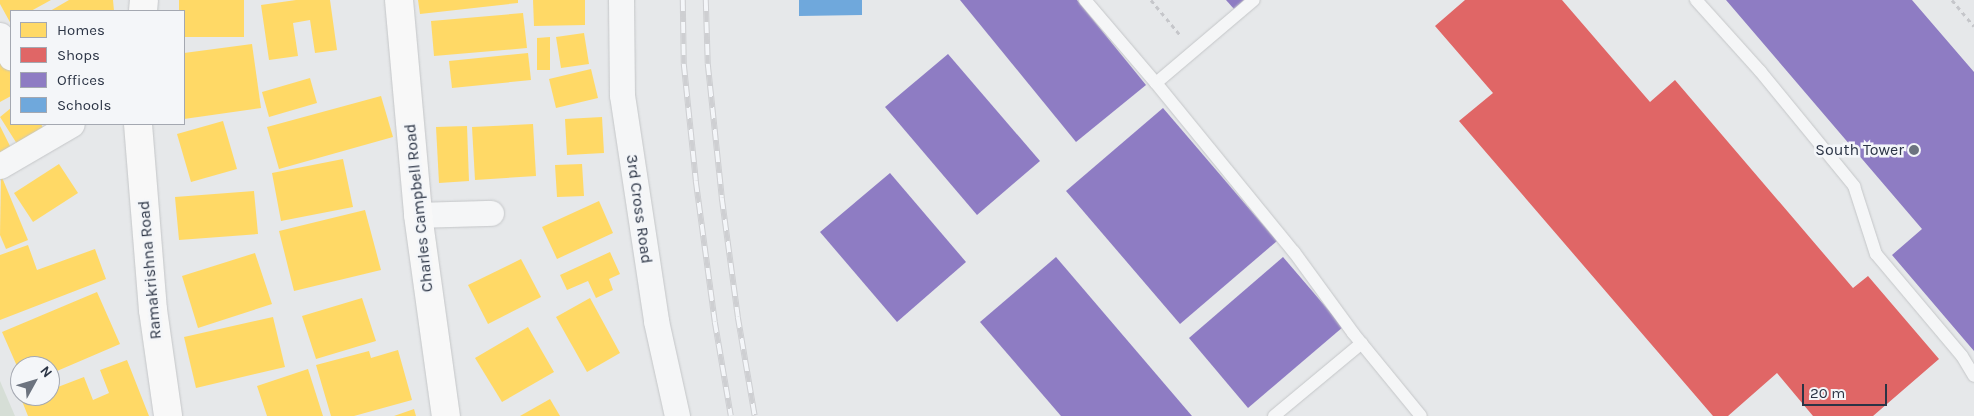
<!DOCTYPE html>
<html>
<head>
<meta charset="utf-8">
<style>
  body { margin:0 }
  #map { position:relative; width:1974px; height:416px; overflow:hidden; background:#e6e8ea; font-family:Karla,sans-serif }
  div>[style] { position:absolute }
  .green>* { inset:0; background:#d6ded6 }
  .homes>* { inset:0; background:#ffd966 }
  .shops>* { inset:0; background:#e06666 }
  .offices>* { inset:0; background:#8e7cc3 }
  .schools>* { inset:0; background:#6fa8dc }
  .path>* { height:3px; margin-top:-1.5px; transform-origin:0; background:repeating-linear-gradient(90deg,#c5c6ca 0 4px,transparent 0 8px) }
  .roads { filter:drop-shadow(0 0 1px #c4c6c8) drop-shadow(0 0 1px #c4c6c8) }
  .lane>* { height:12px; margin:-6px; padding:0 6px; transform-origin:6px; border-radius:6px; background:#f5f6f7 }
  .street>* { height:25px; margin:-12.5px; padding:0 12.5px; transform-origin:12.5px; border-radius:12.5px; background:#f5f6f7 }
  .secondary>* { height:28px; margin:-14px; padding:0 14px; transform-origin:14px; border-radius:14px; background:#f8f8f8 }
  .rail>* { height:5.5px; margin-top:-2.75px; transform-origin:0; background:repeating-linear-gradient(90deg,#f4f6f9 0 11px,#cecfd2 0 22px); box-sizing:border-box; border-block:1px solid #cecfd2 }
  .dots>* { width:14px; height:14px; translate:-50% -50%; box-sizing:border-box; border:2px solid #f4f6f9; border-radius:50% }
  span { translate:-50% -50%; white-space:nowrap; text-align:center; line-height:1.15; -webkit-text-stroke:5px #f4f6f9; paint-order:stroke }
  .poi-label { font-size:16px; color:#2b3445 }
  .right { translate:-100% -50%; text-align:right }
  .street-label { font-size:16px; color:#2b3445 }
  .legend { position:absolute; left:10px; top:10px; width:175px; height:115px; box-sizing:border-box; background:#f4f6f9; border:1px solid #a4a8b1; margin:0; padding:6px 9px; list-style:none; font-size:15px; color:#2b3445 }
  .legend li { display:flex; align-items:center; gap:10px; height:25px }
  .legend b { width:25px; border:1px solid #a4a8b1 }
  .north { position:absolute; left:10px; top:356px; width:50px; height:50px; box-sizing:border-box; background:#f4f6f9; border:1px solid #a4a8b1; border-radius:50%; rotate:51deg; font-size:14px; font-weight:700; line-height:20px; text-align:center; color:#2b3445 }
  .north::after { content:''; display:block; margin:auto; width:18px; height:22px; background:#6c737f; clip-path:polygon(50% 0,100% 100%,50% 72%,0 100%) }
  .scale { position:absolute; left:1802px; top:384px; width:85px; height:22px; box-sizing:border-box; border:2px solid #2b3445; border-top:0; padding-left:6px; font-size:15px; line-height:18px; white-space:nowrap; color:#2b3445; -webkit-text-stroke:4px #f4f6f9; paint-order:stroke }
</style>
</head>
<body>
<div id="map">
  <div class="green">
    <div style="clip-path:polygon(0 381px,15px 416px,0 416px)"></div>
  </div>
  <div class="homes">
    <div style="clip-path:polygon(0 0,51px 0,31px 11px,11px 11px,11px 24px,0 4px)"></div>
    <div style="clip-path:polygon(69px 0,113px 0,114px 11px,50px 11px)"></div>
    <div style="clip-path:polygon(179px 0,244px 0,244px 37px,184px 37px,184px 11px,179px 11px)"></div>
    <div style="clip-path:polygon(296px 0,330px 0,337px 50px,315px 53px,310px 20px,293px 23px,298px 56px,269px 60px,261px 5px)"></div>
    <div style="clip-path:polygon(418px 0,518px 0,518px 3px,420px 14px)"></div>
    <div style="clip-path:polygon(533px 0,585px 0,585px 25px,534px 26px)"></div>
    <div style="clip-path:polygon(523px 13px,527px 48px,434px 56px,431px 21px)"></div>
    <div style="clip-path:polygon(584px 33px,589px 64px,561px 68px,556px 37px)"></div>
    <div style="clip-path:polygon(550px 37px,550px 70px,537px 70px,537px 38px)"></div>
    <div style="clip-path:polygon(252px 44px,261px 108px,184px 119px,184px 53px)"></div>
    <div style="clip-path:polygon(528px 53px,531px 80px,452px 88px,449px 61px)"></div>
    <div style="clip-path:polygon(0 55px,11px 69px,11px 96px,0 102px)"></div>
    <div style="clip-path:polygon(591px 69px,598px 98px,556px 108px,549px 79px)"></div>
    <div style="clip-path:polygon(310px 78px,317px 103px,269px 117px,262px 92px)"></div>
    <div style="clip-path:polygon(381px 96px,393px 137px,279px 169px,267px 127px)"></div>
    <div style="clip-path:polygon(11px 108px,11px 124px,41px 124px,45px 131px,19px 147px,0 117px)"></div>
    <div style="clip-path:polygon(602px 117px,604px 153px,567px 155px,565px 119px)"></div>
    <div style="clip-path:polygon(223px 121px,237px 169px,191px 182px,177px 134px)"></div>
    <div style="clip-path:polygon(533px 124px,536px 176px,475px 180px,472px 127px)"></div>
    <div style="clip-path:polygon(0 126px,13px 152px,0 159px)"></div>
    <div style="clip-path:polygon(467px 126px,469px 181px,439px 183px,436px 127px)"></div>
    <div style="clip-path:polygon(343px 159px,353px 207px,281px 221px,272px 173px)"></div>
    <div style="clip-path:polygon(59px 164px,78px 193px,33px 222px,14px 193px)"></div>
    <div style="clip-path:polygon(582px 164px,584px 196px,557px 197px,555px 165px)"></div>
    <div style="clip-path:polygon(1px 175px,28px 240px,6px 249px,0 235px)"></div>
    <div style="clip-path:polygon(254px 191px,258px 234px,179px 240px,175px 197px)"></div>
    <div style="clip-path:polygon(599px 201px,613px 233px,557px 259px,542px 227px)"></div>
    <div style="clip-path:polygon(365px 210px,381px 270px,294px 291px,279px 231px)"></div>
    <div style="clip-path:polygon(28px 245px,37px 270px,95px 249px,106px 279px,0 320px,0 255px)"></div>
    <div style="clip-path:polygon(610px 252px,620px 274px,609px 279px,613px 290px,596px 298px,588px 281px,567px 290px,560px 275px)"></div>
    <div style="clip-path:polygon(255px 253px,272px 304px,198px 328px,182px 276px)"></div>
    <div style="clip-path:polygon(521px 259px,541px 297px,488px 324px,468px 285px)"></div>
    <div style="clip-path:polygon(97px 292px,120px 344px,50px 374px,50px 366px,20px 366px,20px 373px,2px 332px)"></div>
    <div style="clip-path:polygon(362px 298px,376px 341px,316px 359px,302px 316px)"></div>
    <div style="clip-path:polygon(590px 298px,620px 353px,587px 372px,556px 317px)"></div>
    <div style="clip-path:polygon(273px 317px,285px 367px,196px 388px,184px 337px)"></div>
    <div style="clip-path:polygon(528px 327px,554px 372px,502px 402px,475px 358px)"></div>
    <div style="clip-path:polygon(398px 350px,412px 400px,354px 416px,331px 416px,316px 365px,369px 351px,371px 358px)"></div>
    <div style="clip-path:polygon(127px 360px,149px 416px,28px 416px,22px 401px,35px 396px,50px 396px,50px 390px,84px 377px,93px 400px,109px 393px,100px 370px)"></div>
    <div style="clip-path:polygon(308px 369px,323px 416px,267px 416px,257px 386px)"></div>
    <div style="clip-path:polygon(550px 399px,560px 416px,520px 416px)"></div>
    <div style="clip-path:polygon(414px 409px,416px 416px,394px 416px)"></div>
  </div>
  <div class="shops">
    <div style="clip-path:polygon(1465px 0,1562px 0,1650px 102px,1675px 80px,1853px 288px,1868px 276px,1939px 359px,1873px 416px,1813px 416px,1777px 373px,1728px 416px,1713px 416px,1459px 121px,1493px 93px,1435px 26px)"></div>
  </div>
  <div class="offices">
    <div style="clip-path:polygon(960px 0,1077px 0,1146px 85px,1076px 142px)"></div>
    <div style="clip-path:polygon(1226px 0,1244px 0,1234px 9px)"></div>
    <div style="clip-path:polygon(1726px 0,1912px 0,1974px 72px,1974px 351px,1892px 255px,1922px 229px)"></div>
    <div style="clip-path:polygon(948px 54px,1040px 161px,977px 215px,885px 107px)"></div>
    <div style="clip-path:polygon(1163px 108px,1277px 241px,1180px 324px,1066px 191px)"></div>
    <div style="clip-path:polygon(890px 173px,966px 262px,897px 322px,820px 232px)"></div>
    <div style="clip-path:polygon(1056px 257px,1192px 416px,1061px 416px,980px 322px)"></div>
    <div style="clip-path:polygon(1283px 257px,1343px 327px,1248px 408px,1189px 338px)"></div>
  </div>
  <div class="schools">
    <div style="clip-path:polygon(799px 0,862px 0,862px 15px,799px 16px)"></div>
  </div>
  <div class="path">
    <div style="left:1151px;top:0;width:47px;rotate:50.2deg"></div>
    <div style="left:1952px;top:0;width:34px;rotate:50deg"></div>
  </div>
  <div class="roads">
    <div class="lane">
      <div style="left:1085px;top:0;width:109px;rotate:49.5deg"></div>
      <div style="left:1156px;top:83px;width:128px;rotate:-40.3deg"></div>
      <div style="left:1696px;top:0;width:96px;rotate:48deg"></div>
      <div style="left:1760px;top:71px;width:149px;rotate:50.7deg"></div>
      <div style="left:1854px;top:186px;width:71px;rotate:72.1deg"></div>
      <div style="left:1876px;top:254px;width:133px;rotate:49.9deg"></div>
      <div style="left:1962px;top:356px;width:23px;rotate:59deg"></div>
      <div style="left:1156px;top:83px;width:218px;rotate:50.8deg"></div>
      <div style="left:1294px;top:252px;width:100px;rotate:53.9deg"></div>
      <div style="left:1353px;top:333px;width:107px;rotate:50.7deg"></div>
      <div style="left:1274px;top:416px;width:114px;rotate:-39.7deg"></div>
    </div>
    <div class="street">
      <div style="left:621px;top:0;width:95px;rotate:89.4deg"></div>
      <div style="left:622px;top:95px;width:229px;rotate:81.4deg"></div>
      <div style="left:656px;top:321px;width:97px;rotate:77.5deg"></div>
      <div style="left:0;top:35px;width:25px;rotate:64deg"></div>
      <div style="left:0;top:166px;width:83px;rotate:-30.3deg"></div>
      <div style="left:418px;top:215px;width:73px;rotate:-1.6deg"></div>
    </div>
    <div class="secondary">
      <div style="left:399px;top:0;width:216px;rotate:84.9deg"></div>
      <div style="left:418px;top:215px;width:203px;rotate:82.1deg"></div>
      <div style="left:143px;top:11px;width:11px;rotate:-85deg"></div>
      <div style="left:138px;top:124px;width:187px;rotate:85.4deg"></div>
      <div style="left:153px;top:310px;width:107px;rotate:81.9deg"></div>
    </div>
  </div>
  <div class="rail">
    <div style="left:683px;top:0;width:64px;rotate:89.1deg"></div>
    <div style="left:684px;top:64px;width:118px;rotate:84.1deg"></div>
    <div style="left:696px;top:181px;width:142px;rotate:82.3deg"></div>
    <div style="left:715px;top:322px;width:95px;rotate:80.3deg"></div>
    <div style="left:706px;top:0;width:64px;rotate:88.2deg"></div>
    <div style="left:708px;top:64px;width:135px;rotate:84deg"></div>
    <div style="left:722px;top:198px;width:120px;rotate:82.3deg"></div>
    <div style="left:738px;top:317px;width:100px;rotate:80.3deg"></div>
  </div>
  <div class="dots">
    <div style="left:1914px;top:150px;background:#6c737f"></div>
  </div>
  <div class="poi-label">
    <span class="right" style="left:1904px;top:150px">South Tower</span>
  </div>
  <div class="street-label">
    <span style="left:419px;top:208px;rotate:-96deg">Charles Campbell Road</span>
    <span style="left:639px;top:209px;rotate:82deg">3rd Cross Road</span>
    <span style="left:150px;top:270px;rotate:-95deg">Ramakrishna Road</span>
  </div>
  <ul class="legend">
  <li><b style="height:14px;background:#ffd966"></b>Homes</li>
  <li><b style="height:14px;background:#e06666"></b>Shops</li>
  <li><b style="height:14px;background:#8e7cc3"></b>Offices</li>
  <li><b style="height:14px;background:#6fa8dc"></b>Schools</li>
  </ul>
  <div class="north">N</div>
  <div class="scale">20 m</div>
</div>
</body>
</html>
